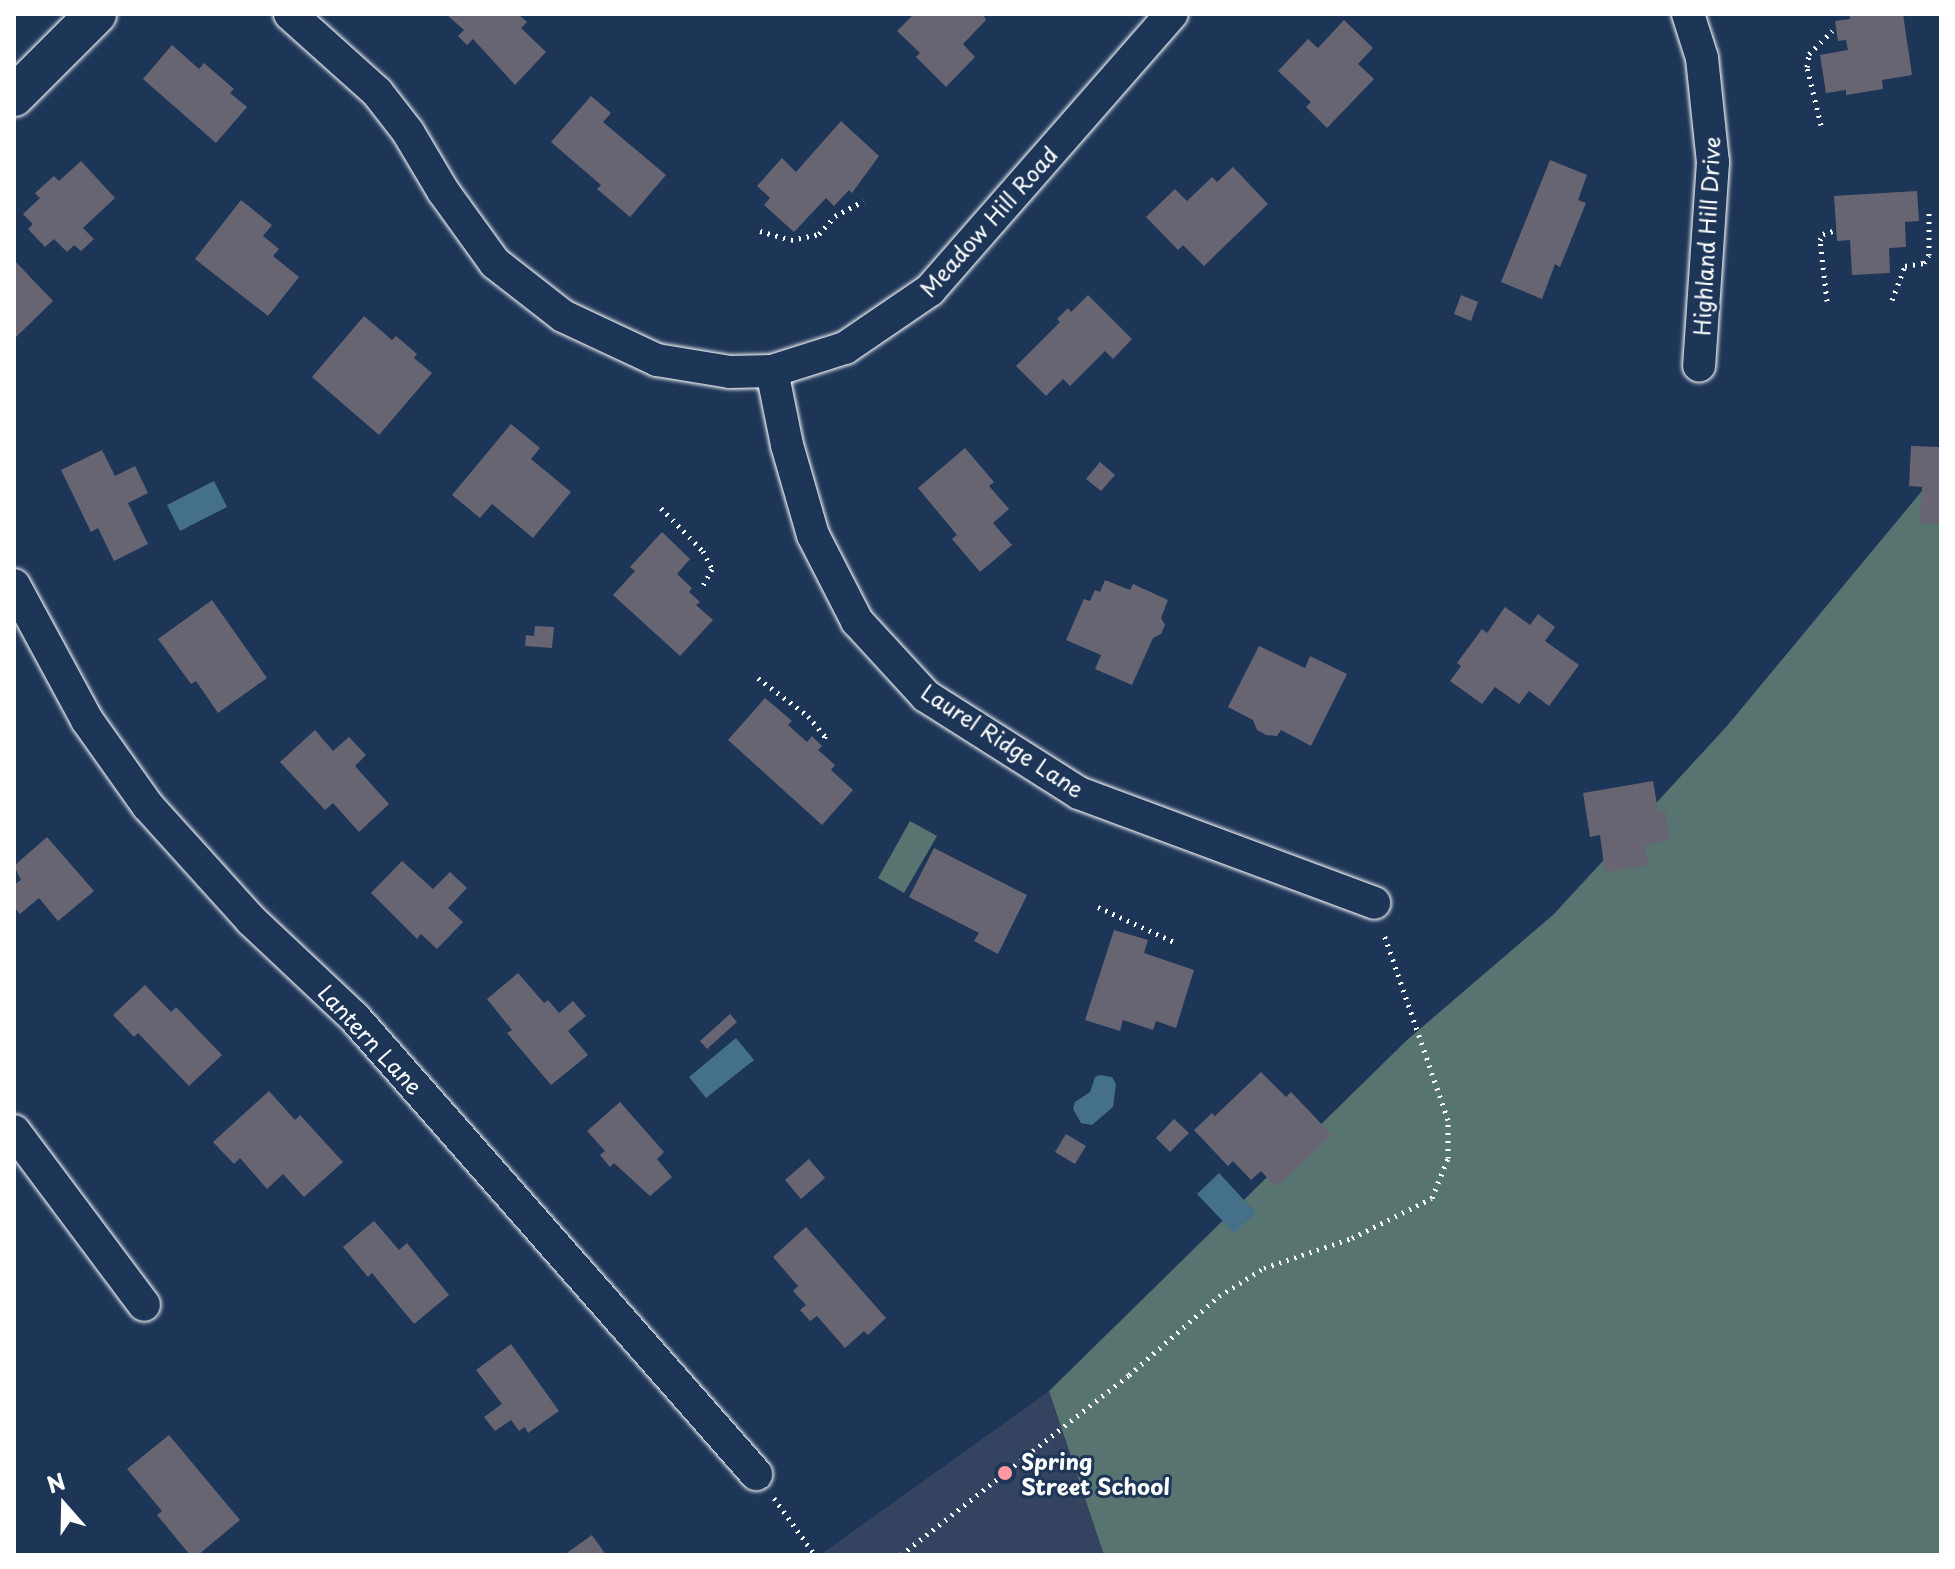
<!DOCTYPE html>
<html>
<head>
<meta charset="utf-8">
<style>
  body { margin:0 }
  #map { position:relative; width:1955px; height:1569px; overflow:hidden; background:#1d3557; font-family:"Playpen Sans",sans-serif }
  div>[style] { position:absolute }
  .built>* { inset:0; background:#34435f }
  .green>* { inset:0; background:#587471 }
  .water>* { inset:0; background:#44708a }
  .building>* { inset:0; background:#686573 }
  .path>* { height:5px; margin-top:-2.5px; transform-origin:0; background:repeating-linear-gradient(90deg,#fff 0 2px,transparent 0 8px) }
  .roads { filter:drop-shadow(0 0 2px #fff) drop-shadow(0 0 2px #fff) }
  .minor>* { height:32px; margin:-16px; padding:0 16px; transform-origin:16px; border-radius:16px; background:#1d3557 }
  .tertiary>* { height:40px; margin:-20px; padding:0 20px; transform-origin:20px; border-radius:20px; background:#1d3557 }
  .dots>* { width:22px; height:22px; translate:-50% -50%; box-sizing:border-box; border:4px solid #1d3557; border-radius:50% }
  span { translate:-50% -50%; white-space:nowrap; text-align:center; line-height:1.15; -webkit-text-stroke:6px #1d3557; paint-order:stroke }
  .street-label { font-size:22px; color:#fff }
  .poi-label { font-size:22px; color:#fff; font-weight:700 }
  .left { translate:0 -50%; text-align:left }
  .frame { position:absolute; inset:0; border:16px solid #fff; pointer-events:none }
  .north { position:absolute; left:24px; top:1465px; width:80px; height:80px; -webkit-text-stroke:6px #1d3557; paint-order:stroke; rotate:340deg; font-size:22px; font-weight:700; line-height:32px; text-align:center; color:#fff }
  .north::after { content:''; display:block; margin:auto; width:28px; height:36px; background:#fff; clip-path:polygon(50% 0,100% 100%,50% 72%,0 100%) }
</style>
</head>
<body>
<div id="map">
  <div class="built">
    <div style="clip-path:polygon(1049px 1391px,1104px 1555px,820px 1555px)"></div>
  </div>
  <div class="green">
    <div style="clip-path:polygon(1941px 468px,1941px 1555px,1104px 1555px,1049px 1391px,1407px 1040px,1554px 914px,1727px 726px)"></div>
    <div style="clip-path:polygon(910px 821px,937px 836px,904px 893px,878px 878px)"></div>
  </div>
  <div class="water">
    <div style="clip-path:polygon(214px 481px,227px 507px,180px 531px,167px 505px)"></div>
    <div style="clip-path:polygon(736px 1038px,754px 1060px,706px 1098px,689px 1077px)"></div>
    <div style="clip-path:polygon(1100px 1075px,1112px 1077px,1116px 1084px,1113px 1107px,1092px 1125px,1081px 1123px,1073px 1109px,1075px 1102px,1090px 1092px,1095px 1077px)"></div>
    <div style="clip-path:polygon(1219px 1173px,1256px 1213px,1234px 1233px,1197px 1194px)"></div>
  </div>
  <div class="building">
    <div style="clip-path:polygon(446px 14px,518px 14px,527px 22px,521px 28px,546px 52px,515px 85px,473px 39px,467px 45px,458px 36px,464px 30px)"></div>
    <div style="clip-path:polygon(914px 14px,983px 14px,986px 20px,963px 44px,975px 57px,946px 87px,916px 57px,920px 53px,897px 31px)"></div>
    <div style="clip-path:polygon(1849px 14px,1903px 14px,1912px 75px,1882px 80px,1883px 89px,1846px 95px,1846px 90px,1826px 93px,1820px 55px,1848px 50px,1846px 40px,1838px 41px,1835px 21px,1850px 19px)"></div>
    <div style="clip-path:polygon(1344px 20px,1373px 48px,1358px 64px,1374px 79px,1327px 128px,1306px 107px,1311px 102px,1278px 71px,1308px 39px,1318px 48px)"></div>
    <div style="clip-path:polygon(172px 45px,199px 69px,204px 63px,234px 89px,230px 93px,247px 107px,216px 143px,143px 79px)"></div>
    <div style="clip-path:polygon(591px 96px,611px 113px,603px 122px,666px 175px,630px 217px,597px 189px,601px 185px,551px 142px)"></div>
    <div style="clip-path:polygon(841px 121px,879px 156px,852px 193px,849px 190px,834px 206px,826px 198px,794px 232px,764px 205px,770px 198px,757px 186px,782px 158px,796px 172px)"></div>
    <div style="clip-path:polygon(1550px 160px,1587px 175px,1578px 200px,1586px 203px,1560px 267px,1555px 264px,1542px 299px,1501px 282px)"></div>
    <div style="clip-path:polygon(81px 161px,115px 198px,83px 228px,94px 239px,81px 251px,74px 245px,67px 252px,54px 239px,45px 247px,28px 229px,33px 224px,23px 214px,40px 198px,35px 193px,54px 176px,59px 181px)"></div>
    <div style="clip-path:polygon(1233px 167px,1268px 204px,1204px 266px,1183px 245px,1178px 250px,1146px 217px,1175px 189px,1187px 201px,1212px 177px,1217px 182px)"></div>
    <div style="clip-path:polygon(1917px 191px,1919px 221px,1905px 222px,1906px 247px,1889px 248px,1890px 273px,1852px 275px,1850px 240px,1837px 241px,1834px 196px)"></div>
    <div style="clip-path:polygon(241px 200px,272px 225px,263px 236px,279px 249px,273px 256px,299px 277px,268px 316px,195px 259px)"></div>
    <div style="clip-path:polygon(14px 260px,53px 301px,14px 339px)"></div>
    <div style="clip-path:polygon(1088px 295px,1132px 339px,1113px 359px,1105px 351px,1070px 386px,1063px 379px,1046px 396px,1016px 366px,1060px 322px,1057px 319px,1068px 308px,1071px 312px)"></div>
    <div style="clip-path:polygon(1461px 295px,1478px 302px,1471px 321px,1454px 314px)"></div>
    <div style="clip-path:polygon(364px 316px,392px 340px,396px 336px,417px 354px,414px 358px,432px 373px,379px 435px,312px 377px)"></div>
    <div style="clip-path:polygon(511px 424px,540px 448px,531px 459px,571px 492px,533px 538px,492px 504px,480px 518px,452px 495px)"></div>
    <div style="clip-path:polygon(1911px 446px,1941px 447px,1941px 524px,1920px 523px,1922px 487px,1909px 486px)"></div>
    <div style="clip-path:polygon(965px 448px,994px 482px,989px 486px,1009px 509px,993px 523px,1012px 545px,980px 572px,952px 539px,957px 535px,918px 488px)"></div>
    <div style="clip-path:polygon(102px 450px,115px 476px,135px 466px,148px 493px,128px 503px,148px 544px,114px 561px,98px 528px,91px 532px,61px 470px)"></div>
    <div style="clip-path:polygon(1100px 462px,1115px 475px,1101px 491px,1086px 479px)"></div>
    <div style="clip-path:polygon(662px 532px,690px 559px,677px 574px,692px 588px,689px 592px,700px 602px,696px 605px,713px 620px,680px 656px,613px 595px,635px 571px,630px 567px)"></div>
    <div style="clip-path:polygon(1105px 580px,1130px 590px,1133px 584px,1168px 600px,1161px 618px,1165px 625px,1161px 634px,1153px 638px,1132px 685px,1095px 669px,1101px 655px,1066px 640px,1084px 599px,1090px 601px,1095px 590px,1100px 592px)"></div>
    <div style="clip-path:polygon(212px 600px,267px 678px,218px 713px,196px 681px,191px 684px,158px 639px)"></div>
    <div style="clip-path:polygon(1505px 607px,1530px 625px,1538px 614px,1555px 627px,1545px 641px,1579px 665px,1549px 706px,1529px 691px,1519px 704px,1495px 687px,1482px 704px,1450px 681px,1461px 666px,1457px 663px,1482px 629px,1487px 633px)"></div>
    <div style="clip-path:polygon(535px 626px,554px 627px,552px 648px,525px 646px,526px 635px,534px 636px)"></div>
    <div style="clip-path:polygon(1259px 646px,1305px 668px,1310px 656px,1347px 674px,1311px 746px,1281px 730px,1277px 736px,1266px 735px,1257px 730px,1253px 720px,1228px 707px)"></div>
    <div style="clip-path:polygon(765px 698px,792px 721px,788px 725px,807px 742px,812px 736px,822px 746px,818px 750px,835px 765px,831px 770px,853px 790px,822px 825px,728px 740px)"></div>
    <div style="clip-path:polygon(315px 730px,333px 751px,349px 737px,366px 755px,355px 766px,389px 804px,359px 832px,333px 803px,325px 810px,280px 762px)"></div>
    <div style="clip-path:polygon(1653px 781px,1658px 811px,1665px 810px,1670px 840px,1645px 845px,1648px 865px,1605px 872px,1600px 835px,1590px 837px,1583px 793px)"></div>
    <div style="clip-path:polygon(47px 837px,94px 891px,58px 921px,39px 898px,20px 914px,14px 907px,14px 885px,21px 880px,14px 866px)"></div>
    <div style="clip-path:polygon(934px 848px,1027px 895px,998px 954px,974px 941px,979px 933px,909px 897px)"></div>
    <div style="clip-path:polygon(402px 861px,433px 889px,450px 872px,467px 888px,448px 908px,463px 922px,437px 949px,421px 934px,417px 939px,371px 893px)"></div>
    <div style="clip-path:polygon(1114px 930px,1148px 940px,1144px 953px,1194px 970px,1176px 1028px,1156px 1021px,1153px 1030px,1123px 1020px,1120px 1031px,1085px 1020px)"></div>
    <div style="clip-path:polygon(518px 973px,544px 1003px,548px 1000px,559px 1013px,573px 1001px,586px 1016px,568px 1031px,588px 1055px,551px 1085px,507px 1033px,512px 1030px,487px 999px)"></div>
    <div style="clip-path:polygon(145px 985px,171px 1012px,176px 1007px,222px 1055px,189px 1086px,138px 1033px,134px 1037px,113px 1015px)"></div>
    <div style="clip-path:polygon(730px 1014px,737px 1022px,707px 1049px,700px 1041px)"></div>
    <div style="clip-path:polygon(1261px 1072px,1286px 1097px,1291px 1092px,1332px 1135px,1276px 1187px,1261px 1171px,1251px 1180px,1233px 1161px,1228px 1166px,1194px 1130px,1212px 1113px,1215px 1116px)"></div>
    <div style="clip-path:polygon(269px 1091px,295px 1120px,300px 1115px,343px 1162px,304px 1197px,283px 1174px,267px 1189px,240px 1158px,234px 1164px,213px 1142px)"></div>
    <div style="clip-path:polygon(620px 1102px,664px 1152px,657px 1159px,672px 1177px,650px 1196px,614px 1163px,610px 1167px,600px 1155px,605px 1151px,587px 1131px)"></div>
    <div style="clip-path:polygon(1174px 1119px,1189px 1133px,1170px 1152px,1156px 1138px)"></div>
    <div style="clip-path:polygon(1066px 1134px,1086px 1146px,1075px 1164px,1055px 1152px)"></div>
    <div style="clip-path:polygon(809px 1159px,825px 1178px,801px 1199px,785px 1180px)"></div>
    <div style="clip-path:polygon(374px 1221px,399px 1250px,407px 1243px,449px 1295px,414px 1324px,372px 1273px,368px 1277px,343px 1247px)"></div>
    <div style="clip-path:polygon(806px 1227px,886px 1318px,868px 1335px,864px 1331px,845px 1348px,817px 1316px,810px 1321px,800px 1310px,806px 1305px,793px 1291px,798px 1286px,773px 1257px)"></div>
    <div style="clip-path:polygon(511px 1344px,559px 1411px,528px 1433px,525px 1427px,519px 1431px,511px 1420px,495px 1431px,484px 1417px,502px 1404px,476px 1370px)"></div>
    <div style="clip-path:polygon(169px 1435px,240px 1520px,198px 1555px,190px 1555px,157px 1515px,162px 1511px,127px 1469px)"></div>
    <div style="clip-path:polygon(592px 1535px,606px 1555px,564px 1555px)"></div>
  </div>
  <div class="path">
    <div style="left:1821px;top:125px;width:60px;rotate:-103.6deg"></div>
    <div style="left:1807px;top:67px;width:13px;rotate:-81deg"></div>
    <div style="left:1809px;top:54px;width:33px;rotate:-45deg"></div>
    <div style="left:760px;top:231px;width:32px;rotate:16deg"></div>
    <div style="left:791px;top:240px;width:29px;rotate:-12deg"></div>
    <div style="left:819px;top:234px;width:24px;rotate:-48deg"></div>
    <div style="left:835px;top:216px;width:32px;rotate:-28deg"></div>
    <div style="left:1892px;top:300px;width:36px;rotate:-69deg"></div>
    <div style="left:1905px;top:266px;width:19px;rotate:-9deg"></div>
    <div style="left:1924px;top:263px;width:9px;rotate:-58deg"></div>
    <div style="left:1929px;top:255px;width:43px;rotate:-90deg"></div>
    <div style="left:1827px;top:301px;width:61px;rotate:-96.5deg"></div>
    <div style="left:1820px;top:240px;width:7px;rotate:-63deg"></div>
    <div style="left:1823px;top:234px;width:10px;rotate:-17deg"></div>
    <div style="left:661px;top:508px;width:60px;rotate:45.7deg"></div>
    <div style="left:703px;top:551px;width:20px;rotate:63deg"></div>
    <div style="left:712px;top:569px;width:21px;rotate:119deg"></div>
    <div style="left:758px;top:678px;width:63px;rotate:37.2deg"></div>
    <div style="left:808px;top:716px;width:26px;rotate:50deg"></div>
    <div style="left:825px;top:736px;width:6px;rotate:99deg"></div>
    <div style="left:1098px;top:907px;width:84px;rotate:24.7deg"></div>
    <div style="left:774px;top:1498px;width:70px;rotate:54.3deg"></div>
    <div style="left:901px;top:1555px;width:290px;rotate:-38.3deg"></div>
    <div style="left:1129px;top:1375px;width:120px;rotate:-41.3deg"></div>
    <div style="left:1219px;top:1296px;width:53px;rotate:-31.9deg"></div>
    <div style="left:1264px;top:1268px;width:93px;rotate:-18.8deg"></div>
    <div style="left:1352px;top:1238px;width:89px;rotate:-26.6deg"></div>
    <div style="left:1432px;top:1198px;width:43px;rotate:-68.2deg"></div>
    <div style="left:1448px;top:1158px;width:38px;rotate:-90deg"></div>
    <div style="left:1448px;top:1120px;width:197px;rotate:-109deg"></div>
  </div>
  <div class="roads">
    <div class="minor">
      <div style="left:290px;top:14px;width:117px;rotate:41.9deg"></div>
      <div style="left:377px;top:92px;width:51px;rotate:52.2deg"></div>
      <div style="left:408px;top:132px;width:69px;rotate:59.3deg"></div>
      <div style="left:443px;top:191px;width:89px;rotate:54.2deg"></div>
      <div style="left:495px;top:263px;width:86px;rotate:37.9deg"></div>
      <div style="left:563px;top:316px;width:104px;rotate:25.1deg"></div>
      <div style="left:657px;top:360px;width:74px;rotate:9.3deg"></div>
      <div style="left:730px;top:372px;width:42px;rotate:-1.4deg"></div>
      <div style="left:772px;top:371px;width:77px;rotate:-17.5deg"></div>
      <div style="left:845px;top:348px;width:103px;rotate:-34.3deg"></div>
      <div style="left:930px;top:290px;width:367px;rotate:-48.8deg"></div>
      <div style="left:1688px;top:14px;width:46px;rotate:72.3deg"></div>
      <div style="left:1702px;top:58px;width:105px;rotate:84deg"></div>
      <div style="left:1713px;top:162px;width:204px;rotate:93.9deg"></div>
      <div style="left:772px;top:371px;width:76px;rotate:78.5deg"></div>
      <div style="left:787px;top:445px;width:94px;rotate:73.9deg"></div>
      <div style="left:813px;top:535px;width:97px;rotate:62.9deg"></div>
      <div style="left:857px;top:621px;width:102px;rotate:47.4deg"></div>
      <div style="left:926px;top:696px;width:181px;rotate:32.4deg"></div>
      <div style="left:1079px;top:793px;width:315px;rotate:20.4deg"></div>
      <div style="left:14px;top:585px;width:153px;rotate:61.6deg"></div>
      <div style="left:87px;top:720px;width:105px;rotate:54.7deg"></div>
      <div style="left:148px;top:806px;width:154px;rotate:47.9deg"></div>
      <div style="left:251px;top:920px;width:141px;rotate:43.3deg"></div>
      <div style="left:354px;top:1017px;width:609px;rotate:48.66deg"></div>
      <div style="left:14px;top:1131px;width:217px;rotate:53.2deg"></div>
    </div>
    <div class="tertiary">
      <div style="left:14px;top:96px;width:116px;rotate:-45deg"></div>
    </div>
  </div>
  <div class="dots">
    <div style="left:1005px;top:1473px;background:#ff9aa2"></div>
  </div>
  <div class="street-label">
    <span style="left:988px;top:221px;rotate:-48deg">Meadow Hill Road</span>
    <span style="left:1706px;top:236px;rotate:-87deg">Highland Hill Drive</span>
    <span style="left:1003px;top:740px;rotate:33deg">Laurel Ridge Lane</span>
    <span style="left:371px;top:1039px;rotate:47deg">Lantern Lane</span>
  </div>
  <div class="poi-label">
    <span class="left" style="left:1021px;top:1473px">Spring<br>Street School</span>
  </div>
  <div class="frame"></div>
  <div class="north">N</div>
</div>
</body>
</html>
